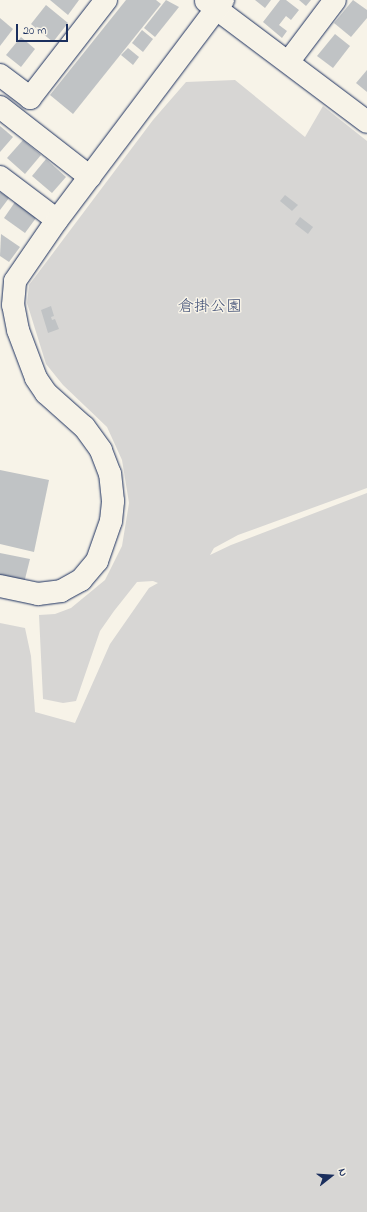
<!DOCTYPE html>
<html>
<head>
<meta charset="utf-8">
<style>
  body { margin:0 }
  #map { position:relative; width:367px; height:1212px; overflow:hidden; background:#f7f3e8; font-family:"Indie Flower","Klee One",sans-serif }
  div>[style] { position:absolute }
  .green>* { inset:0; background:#d7d6d4 }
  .building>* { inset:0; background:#c0c3c5 }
  .roads { filter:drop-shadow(0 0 1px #1b2f5e) drop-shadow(0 0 1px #1b2f5e) }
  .minor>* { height:22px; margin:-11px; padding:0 11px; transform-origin:11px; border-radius:11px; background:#f7f3e8 }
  span { translate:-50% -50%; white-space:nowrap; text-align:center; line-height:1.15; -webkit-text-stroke:3px #f7f3e8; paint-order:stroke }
  .park-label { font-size:16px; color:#415076 }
  .north { position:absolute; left:311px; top:1156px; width:40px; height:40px; -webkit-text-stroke:3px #f7f3e8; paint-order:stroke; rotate:73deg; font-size:11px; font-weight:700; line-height:16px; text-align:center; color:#1b2f5e }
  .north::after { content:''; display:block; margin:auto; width:14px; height:18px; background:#1b2f5e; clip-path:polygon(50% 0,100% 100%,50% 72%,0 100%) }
  .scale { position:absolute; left:16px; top:24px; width:52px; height:18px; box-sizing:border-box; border:2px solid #1b2f5e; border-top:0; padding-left:5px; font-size:12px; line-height:14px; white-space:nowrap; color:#1b2f5e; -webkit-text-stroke:3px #f7f3e8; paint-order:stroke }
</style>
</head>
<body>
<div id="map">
  <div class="green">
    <div style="clip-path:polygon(235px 80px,305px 137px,323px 106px,367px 141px,367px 488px,238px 535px,214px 548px,210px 555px,231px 545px,367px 493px,367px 1212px,0 1212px,0 623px,25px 628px,31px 656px,35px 712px,75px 723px,110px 644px,149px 588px,158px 583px,153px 581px,137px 582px,114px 611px,100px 631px,76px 701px,63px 703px,43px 699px,39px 615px,55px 614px,71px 608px,105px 580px,122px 546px,129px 503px,122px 460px,107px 427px,63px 385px,46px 364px,27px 303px,29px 285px,153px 120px,186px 82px)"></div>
  </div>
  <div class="building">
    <div style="clip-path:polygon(50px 0,79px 0,68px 15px)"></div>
    <div style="clip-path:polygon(126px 0,156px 0,161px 4px,73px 114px,50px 95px)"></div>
    <div style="clip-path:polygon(166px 0,179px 7px,155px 37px,144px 28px)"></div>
    <div style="clip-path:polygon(255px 0,271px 0,265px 8px)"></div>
    <div style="clip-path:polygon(280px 0,286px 0,299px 10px,291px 20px,286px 16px,279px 25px,287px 31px,282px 38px,263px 22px)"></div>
    <div style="clip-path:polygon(299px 0,311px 0,306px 6px)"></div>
    <div style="clip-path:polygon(353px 0,367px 10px,367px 18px,351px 37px,334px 23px)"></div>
    <div style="clip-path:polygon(46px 5px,68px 23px,53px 42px,31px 24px)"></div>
    <div style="clip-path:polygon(0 18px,13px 29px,0 46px)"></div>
    <div style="clip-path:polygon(142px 30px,153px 39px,143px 52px,132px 43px)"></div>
    <div style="clip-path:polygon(335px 34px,350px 46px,333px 68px,317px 56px)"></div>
    <div style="clip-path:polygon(21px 37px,35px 49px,21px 67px,6px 55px)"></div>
    <div style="clip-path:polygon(128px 48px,139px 57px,133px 65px,121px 55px)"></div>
    <div style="clip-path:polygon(367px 70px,367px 92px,356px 83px)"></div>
    <div style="clip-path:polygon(0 126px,13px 137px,0 152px)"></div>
    <div style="clip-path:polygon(23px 140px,41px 155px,25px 174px,7px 158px)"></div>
    <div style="clip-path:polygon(46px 159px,66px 177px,52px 193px,32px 176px)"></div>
    <div style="clip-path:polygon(0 192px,9px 198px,0 210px)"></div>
    <div style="clip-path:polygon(285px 195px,298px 205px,292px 211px,280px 201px)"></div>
    <div style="clip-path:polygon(15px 202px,36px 218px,25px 233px,4px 218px)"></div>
    <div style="clip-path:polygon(300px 217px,313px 227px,308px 234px,295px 224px)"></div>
    <div style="clip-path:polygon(1px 234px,20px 247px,9px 262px,0 256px)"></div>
    <div style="clip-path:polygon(51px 306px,54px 316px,51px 317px,52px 320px,55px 319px,59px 329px,48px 333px,41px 310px)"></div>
    <div style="clip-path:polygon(0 470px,49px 480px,34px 552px,0 544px)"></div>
    <div style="clip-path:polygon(0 553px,30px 559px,24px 583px,0 578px)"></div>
  </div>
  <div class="roads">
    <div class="minor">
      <div style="left:206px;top:1px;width:201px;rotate:36.9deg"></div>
      <div style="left:289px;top:61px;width:76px;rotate:-53deg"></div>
      <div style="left:0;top:75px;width:38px;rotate:37deg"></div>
      <div style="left:30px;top:98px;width:124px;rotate:-52.2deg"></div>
      <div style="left:0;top:107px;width:114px;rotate:37.9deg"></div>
      <div style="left:0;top:177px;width:71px;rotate:37deg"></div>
      <div style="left:0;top:586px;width:39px;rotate:12deg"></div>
      <div style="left:38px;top:594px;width:23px;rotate:-7deg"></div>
      <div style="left:61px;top:591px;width:23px;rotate:-29deg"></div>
      <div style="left:81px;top:580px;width:25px;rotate:-50deg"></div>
      <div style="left:97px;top:561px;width:42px;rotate:-70.7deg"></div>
      <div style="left:111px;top:521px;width:20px;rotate:-84deg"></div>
      <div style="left:113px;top:501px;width:27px;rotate:-96deg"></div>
      <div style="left:110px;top:474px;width:26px;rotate:-111deg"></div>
      <div style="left:101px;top:450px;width:29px;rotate:-126deg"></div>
      <div style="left:84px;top:427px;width:51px;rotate:-138.2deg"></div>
      <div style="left:46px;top:393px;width:18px;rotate:-124deg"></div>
      <div style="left:36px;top:378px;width:51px;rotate:-110.6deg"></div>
      <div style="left:18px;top:330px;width:25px;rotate:-101deg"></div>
      <div style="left:13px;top:305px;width:24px;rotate:-85deg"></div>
      <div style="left:15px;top:281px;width:74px;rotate:-55.5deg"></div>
      <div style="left:57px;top:220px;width:276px;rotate:-53deg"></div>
    </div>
  </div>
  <div class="park-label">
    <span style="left:210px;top:307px">倉掛公園</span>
  </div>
  <div class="north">N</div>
  <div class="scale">20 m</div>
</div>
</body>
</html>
